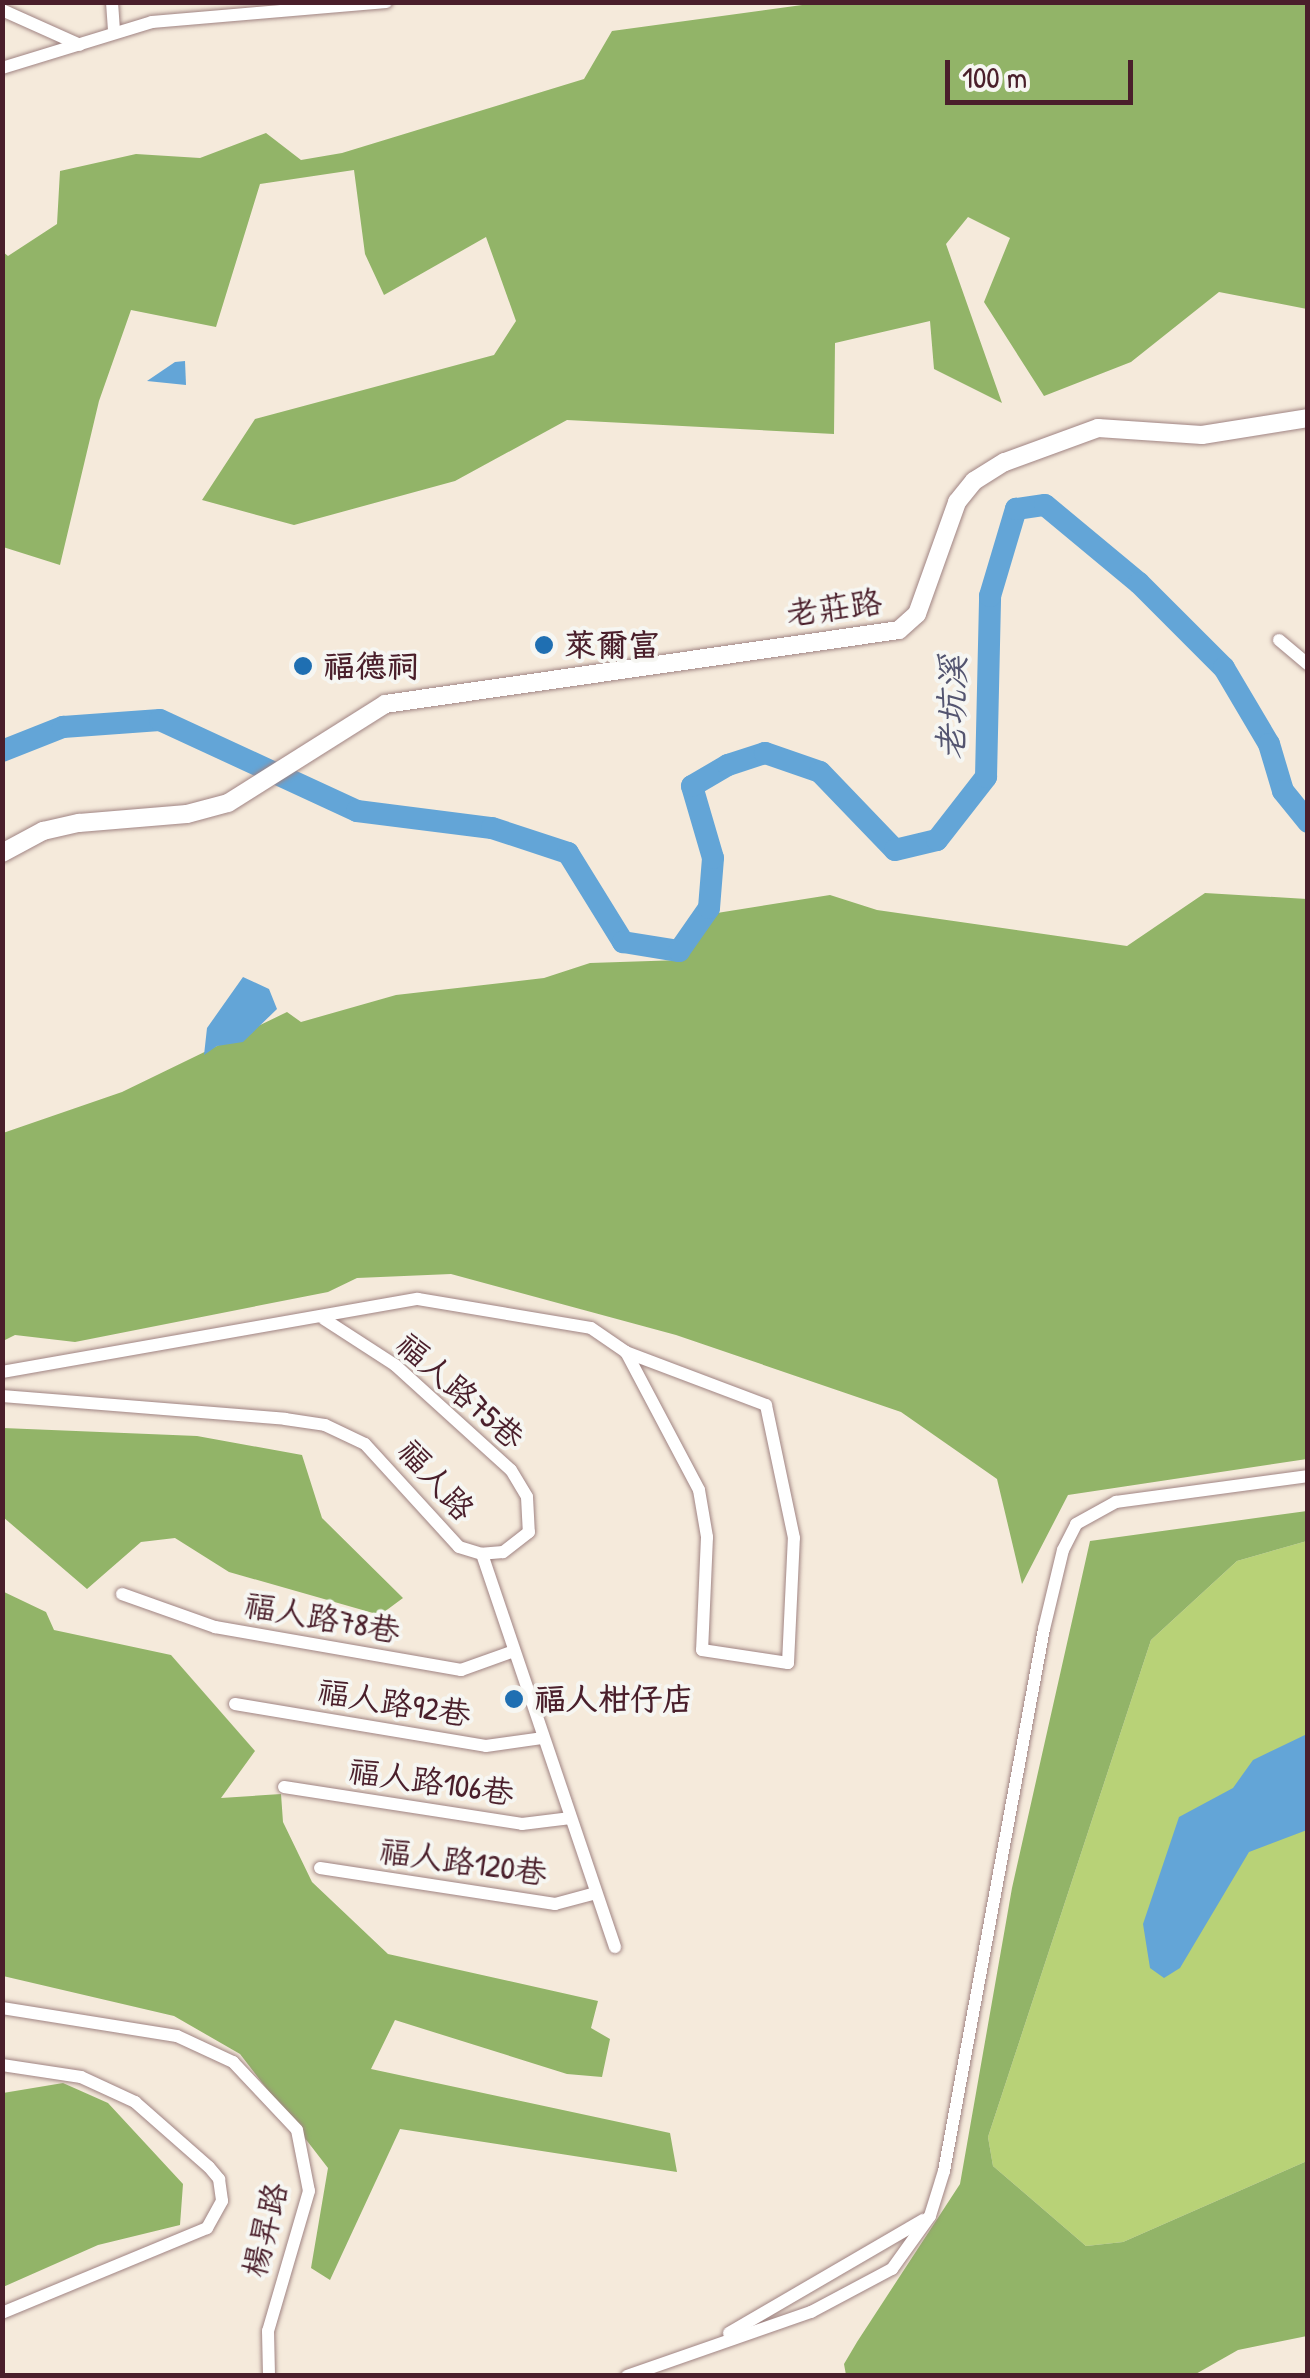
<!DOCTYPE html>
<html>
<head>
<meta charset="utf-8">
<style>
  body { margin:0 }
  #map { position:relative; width:1310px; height:2378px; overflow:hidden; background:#f5eadb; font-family:"Patrick Hand","LXGW WenKai TC",sans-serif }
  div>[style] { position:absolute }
  .green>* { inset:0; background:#b8d277 }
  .forest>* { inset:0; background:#92b468 }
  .water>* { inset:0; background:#63a5d7 }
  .river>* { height:22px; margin:-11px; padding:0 11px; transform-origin:11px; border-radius:11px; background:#63a5d7 }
  .roads { filter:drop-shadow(0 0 2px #a08483) drop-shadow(0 0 2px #a08483) }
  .street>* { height:12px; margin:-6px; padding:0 6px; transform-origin:6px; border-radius:6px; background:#fff }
  .secondary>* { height:18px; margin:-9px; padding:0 9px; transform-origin:9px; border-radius:9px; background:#fff }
  .dots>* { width:28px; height:28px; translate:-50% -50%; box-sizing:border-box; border:5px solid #f6f6f2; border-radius:50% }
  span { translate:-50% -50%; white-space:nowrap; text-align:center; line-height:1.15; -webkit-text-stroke:8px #f6f6f2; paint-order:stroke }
  .street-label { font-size:32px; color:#4a1f2b }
  .poi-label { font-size:32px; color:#4a1f2b; font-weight:700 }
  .left { translate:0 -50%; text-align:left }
  .water-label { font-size:35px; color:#545570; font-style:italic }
  .frame { position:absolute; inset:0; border:5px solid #4a1f2b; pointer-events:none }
  .scale { position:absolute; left:945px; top:60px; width:188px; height:45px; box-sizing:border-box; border:5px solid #4a1f2b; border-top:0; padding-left:12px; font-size:30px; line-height:35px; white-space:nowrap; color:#4a1f2b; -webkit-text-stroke:8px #f6f6f2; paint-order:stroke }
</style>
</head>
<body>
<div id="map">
  <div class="green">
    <div style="clip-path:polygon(1307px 1541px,1307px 2161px,1123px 2242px,1086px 2246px,993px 2166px,988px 2137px,1151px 1640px,1237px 1561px)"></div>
  </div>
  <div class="forest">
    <div style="clip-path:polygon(824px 2px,1307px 3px,1307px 309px,1219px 292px,1131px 362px,1044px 396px,984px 302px,1010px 238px,968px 217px,946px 244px,1002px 403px,934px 369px,930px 321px,835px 343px,834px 434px,567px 420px,455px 481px,294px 525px,202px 500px,255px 419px,494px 355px,516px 321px,486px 237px,384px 295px,365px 254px,354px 170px,260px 184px,216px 327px,131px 310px,99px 401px,60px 565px,3px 547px,3px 252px,8px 256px,57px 224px,60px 171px,136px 154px,200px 158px,266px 133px,301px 160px,342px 153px,584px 79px,612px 31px)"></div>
    <div style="clip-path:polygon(1205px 893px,1307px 899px,1307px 1459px,1068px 1495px,1022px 1584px,997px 1479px,901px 1412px,676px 1335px,451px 1274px,357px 1278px,328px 1292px,75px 1342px,15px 1335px,3px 1341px,3px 1133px,122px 1092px,287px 1012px,301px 1022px,396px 995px,544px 978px,590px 963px,681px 960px,717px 913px,830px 895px,877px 910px,1127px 946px)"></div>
    <div style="clip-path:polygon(3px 1428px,197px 1436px,302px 1455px,322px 1518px,403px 1598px,380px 1615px,229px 1572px,175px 1538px,141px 1542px,87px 1589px,3px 1517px)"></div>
    <div style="clip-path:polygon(1307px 1511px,1307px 1541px,1237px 1561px,1151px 1640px,988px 2137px,993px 2166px,1086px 2246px,1123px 2242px,1307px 2161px,1307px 2336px,1238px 2350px,1194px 2375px,846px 2375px,844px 2364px,857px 2342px,960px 2184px,1012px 1888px,1090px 1541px)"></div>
    <div style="clip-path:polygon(2px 1591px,46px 1612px,54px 1630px,171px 1655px,255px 1751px,221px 1798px,281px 1794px,283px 1822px,312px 1882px,388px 1954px,598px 2001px,591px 2028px,610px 2039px,602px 2077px,567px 2074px,395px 2020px,371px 2069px,670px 2133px,677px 2172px,400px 2129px,330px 2280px,311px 2268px,328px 2168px,240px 2054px,174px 2016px,3px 1976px)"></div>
    <div style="clip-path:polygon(63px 2083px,108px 2103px,183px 2184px,180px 2225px,98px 2245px,3px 2287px,3px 2093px)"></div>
  </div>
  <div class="water">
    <div style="clip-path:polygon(185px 361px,186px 385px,147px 381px,175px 362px)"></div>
    <div style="clip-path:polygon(243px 977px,269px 989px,277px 1009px,243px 1042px,217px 1046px,204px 1055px,207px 1028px)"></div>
    <div style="clip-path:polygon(1307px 1734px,1307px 1830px,1249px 1852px,1180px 1968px,1164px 1978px,1150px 1968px,1143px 1924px,1179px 1817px,1233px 1788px,1253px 1760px)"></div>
  </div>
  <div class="river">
    <div style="left:2px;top:751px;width:66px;rotate:-21.5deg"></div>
    <div style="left:63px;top:727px;width:97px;rotate:-4.1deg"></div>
    <div style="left:160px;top:720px;width:217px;rotate:24.8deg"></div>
    <div style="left:357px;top:811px;width:136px;rotate:7.2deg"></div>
    <div style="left:492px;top:828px;width:80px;rotate:18.2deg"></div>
    <div style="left:568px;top:853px;width:105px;rotate:58.3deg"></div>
    <div style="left:623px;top:942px;width:57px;rotate:9.1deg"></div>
    <div style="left:679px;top:951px;width:52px;rotate:-55.1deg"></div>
    <div style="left:709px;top:908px;width:50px;rotate:-85.4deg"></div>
    <div style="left:713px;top:858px;width:75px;rotate:-106.3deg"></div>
    <div style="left:692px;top:786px;width:42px;rotate:-30.3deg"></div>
    <div style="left:728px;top:765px;width:39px;rotate:-18deg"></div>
    <div style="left:765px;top:753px;width:58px;rotate:19.1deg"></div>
    <div style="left:820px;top:772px;width:108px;rotate:46.1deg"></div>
    <div style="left:895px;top:850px;width:43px;rotate:-13.4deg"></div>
    <div style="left:937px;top:840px;width:80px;rotate:-52.1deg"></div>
    <div style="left:986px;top:777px;width:181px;rotate:-88.7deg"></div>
    <div style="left:990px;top:596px;width:91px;rotate:-73.4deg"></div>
    <div style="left:1016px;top:509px;width:29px;rotate:-8deg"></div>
    <div style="left:1045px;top:505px;width:122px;rotate:39.7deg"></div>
    <div style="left:1139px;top:583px;width:120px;rotate:45deg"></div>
    <div style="left:1224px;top:668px;width:88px;rotate:59.4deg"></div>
    <div style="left:1269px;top:744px;width:49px;rotate:73.4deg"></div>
    <div style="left:1283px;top:791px;width:40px;rotate:51deg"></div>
  </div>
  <div class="roads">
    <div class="street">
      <div style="left:112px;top:2px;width:30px;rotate:86deg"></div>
      <div style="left:2px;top:10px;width:85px;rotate:24.2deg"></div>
      <div style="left:2px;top:68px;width:157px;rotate:-17deg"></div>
      <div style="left:152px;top:22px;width:235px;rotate:-4.9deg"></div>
      <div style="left:1279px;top:640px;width:38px;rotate:40deg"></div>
      <div style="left:324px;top:1319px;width:85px;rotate:32.9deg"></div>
      <div style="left:395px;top:1365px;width:156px;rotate:42.2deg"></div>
      <div style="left:511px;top:1470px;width:31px;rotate:59deg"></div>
      <div style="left:527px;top:1497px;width:35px;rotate:87deg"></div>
      <div style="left:529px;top:1532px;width:33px;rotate:142deg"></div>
      <div style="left:503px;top:1552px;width:21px;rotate:175deg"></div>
      <div style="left:2px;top:1372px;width:422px;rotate:-10deg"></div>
      <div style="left:418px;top:1299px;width:175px;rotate:9.5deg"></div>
      <div style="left:591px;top:1328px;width:42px;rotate:34.4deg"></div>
      <div style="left:626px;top:1352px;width:156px;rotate:62.1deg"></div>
      <div style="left:699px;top:1490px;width:48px;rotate:80.3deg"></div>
      <div style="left:707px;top:1537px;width:113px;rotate:92.5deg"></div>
      <div style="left:702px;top:1650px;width:87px;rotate:8.6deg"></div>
      <div style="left:788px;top:1663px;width:125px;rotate:-87.3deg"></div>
      <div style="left:794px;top:1538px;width:136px;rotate:-101.9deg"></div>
      <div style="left:766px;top:1405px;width:150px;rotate:-159.3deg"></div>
      <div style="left:2px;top:1396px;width:284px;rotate:4.6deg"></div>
      <div style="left:285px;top:1419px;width:40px;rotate:8.5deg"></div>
      <div style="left:325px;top:1425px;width:44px;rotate:25.4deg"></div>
      <div style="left:365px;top:1444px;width:139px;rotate:47.6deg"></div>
      <div style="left:459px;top:1547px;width:24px;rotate:17deg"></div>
      <div style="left:482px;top:1554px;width:415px;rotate:71.3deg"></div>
      <div style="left:122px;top:1594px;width:99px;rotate:19.5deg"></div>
      <div style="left:215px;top:1627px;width:250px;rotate:9.9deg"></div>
      <div style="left:461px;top:1670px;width:56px;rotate:-19.7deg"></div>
      <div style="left:235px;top:1704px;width:254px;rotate:9.5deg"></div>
      <div style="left:486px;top:1746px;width:58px;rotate:-8deg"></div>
      <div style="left:284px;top:1787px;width:241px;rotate:8.8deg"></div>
      <div style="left:522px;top:1824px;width:49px;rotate:-7deg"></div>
      <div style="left:320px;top:1868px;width:238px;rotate:8.7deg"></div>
      <div style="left:555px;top:1904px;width:42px;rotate:-15deg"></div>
      <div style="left:2px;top:2008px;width:177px;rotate:9.1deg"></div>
      <div style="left:177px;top:2036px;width:62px;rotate:24.9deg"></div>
      <div style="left:233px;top:2062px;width:93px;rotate:46.7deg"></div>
      <div style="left:297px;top:2130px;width:62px;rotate:78.9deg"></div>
      <div style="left:309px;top:2191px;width:146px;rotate:106.3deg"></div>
      <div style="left:268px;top:2331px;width:45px;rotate:88.7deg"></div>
      <div style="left:2px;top:2065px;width:80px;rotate:8.6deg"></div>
      <div style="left:81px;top:2077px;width:60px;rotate:24.8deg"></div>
      <div style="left:135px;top:2102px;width:98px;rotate:41.3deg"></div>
      <div style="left:209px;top:2167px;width:16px;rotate:50deg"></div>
      <div style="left:219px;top:2179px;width:22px;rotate:82deg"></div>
      <div style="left:222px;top:2201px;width:31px;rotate:119deg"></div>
      <div style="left:207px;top:2228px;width:222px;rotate:157.5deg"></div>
      <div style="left:729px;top:2333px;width:225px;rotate:-30.2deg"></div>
      <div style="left:627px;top:2376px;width:195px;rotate:-19.2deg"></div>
      <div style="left:811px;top:2312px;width:92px;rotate:-28deg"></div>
      <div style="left:892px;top:2269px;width:65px;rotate:-54.4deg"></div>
      <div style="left:930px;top:2216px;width:47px;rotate:-72.7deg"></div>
      <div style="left:944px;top:2171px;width:551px;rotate:-79.55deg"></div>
      <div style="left:1044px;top:1629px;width:81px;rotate:-76.5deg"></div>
      <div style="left:1063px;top:1550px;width:29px;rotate:-63deg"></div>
      <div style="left:1076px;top:1524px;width:46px;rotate:-28.8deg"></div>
      <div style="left:1116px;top:1502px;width:194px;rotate:-7.7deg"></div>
    </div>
    <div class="secondary">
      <div style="left:2px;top:853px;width:47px;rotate:-28.2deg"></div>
      <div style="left:43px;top:831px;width:37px;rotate:-13deg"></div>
      <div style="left:79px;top:823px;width:108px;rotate:-4.8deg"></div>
      <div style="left:187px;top:814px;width:42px;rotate:-15deg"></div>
      <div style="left:228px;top:803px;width:186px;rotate:-32.2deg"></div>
      <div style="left:385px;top:704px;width:519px;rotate:-8.19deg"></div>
      <div style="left:899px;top:630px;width:24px;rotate:-42deg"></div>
      <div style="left:917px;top:614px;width:119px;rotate:-70.3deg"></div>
      <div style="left:957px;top:502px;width:27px;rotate:-51deg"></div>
      <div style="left:974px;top:481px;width:36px;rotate:-32deg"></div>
      <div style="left:1005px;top:462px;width:99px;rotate:-20.1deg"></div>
      <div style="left:1098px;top:428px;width:104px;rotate:3.9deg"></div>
      <div style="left:1202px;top:435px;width:107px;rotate:-9.1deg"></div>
    </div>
  </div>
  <div class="dots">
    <div style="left:544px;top:645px;background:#1f6fb2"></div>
    <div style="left:303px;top:666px;background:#1f6fb2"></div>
    <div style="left:514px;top:1699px;background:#1f6fb2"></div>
  </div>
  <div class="street-label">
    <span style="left:834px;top:608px;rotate:-8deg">老莊路</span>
    <span style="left:460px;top:1391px;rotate:41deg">福人路75巷</span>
    <span style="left:436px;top:1480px;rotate:48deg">福人路</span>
    <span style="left:322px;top:1618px;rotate:10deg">福人路78巷</span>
    <span style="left:394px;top:1703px;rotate:9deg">福人路92巷</span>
    <span style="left:431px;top:1782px;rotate:8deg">福人路106巷</span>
    <span style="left:463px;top:1862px;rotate:8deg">福人路120巷</span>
    <span style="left:265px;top:2230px;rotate:-76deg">楊昇路</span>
  </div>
  <div class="poi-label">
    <span class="left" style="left:564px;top:645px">萊爾富</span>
    <span class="left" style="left:323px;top:666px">福德祠</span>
    <span class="left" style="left:534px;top:1699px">福人柑仔店</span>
  </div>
  <div class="water-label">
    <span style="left:952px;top:708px;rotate:-89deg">老坑溪</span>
  </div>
  <div class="frame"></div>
  <div class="scale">100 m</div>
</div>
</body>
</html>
